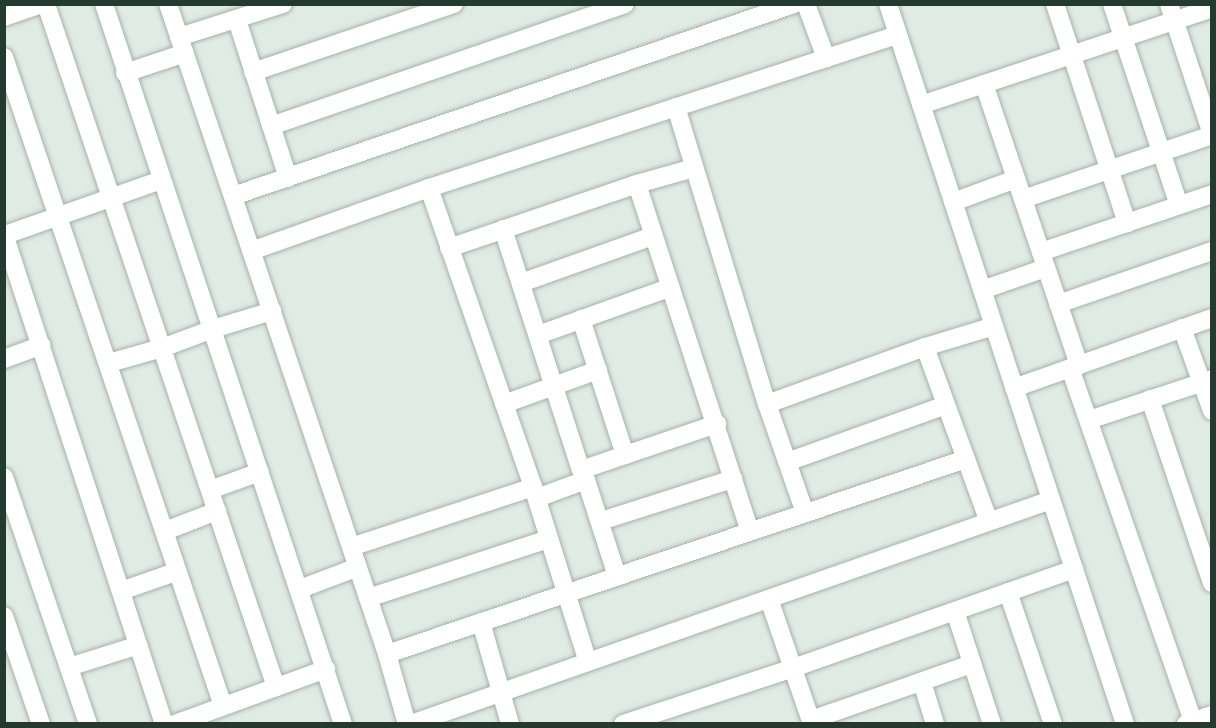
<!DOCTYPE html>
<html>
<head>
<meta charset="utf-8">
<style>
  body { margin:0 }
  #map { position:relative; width:1216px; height:728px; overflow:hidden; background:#e1ebe5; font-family:"Work Sans",sans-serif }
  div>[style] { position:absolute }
  .roads { filter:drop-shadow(0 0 2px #a4b3ab) drop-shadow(0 0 2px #a4b3ab) }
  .minor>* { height:18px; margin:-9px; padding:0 9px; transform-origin:9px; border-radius:9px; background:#fff }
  span { translate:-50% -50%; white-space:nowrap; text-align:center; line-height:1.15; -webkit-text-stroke:4.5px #f2f8f3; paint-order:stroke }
  .frame { position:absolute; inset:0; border:6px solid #233b2f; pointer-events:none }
</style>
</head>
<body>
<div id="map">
  <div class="roads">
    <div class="minor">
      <div style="left:46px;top:4px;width:721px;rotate:71.39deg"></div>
      <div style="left:104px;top:4px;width:759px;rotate:71.64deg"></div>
      <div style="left:168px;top:4px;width:686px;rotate:71.38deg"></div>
      <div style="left:387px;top:654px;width:73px;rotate:74.1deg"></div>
      <div style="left:806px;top:4px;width:58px;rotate:69.7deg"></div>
      <div style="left:888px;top:4px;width:758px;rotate:71.78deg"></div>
      <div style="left:1055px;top:4px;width:231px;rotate:71.8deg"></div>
      <div style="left:1112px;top:4px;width:212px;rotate:71.6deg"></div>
      <div style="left:1169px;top:4px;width:137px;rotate:71.7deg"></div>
      <div style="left:4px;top:17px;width:39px;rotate:-19deg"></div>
      <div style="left:237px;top:20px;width:166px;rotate:72.1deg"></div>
      <div style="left:179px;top:37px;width:109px;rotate:-17.6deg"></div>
      <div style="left:4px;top:57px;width:685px;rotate:71.35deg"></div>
      <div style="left:253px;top:72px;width:212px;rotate:-18.7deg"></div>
      <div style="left:125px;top:73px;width:63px;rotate:-18.4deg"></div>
      <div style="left:984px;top:84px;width:297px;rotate:71.3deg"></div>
      <div style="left:921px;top:105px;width:307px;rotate:-18.4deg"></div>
      <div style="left:676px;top:107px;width:311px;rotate:73deg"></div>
      <div style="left:767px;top:404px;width:115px;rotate:70.8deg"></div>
      <div style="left:271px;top:126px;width:374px;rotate:-19deg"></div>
      <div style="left:637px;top:184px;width:365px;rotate:72deg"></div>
      <div style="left:429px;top:188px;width:317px;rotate:70.8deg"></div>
      <div style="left:533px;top:487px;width:183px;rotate:72.6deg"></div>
      <div style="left:233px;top:196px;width:593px;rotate:-18.89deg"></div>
      <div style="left:1023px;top:199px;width:200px;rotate:-18.7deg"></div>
      <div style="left:953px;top:202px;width:67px;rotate:-20.1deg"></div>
      <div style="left:503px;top:229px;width:253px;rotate:72.1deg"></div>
      <div style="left:581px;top:470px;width:144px;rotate:-18.7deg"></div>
      <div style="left:4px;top:234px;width:515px;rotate:71.92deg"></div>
      <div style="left:5px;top:235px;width:165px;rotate:-19.4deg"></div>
      <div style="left:449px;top:248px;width:199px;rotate:-18.8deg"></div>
      <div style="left:637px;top:184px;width:59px;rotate:-15.7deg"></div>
      <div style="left:251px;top:251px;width:189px;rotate:-19.5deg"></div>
      <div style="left:429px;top:188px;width:493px;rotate:-18.1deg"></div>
      <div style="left:1041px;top:252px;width:181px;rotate:-18.7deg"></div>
      <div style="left:521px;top:283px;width:140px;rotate:-19.6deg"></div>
      <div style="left:982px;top:290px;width:68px;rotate:-19deg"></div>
      <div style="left:1058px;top:304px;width:163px;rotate:-19deg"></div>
      <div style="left:581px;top:319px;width:143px;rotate:72.1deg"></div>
      <div style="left:1182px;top:328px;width:88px;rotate:70.1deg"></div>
      <div style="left:538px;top:335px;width:141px;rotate:-19.8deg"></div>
      <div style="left:925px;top:347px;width:186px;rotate:69.9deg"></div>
      <div style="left:4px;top:359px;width:40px;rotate:-20.2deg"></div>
      <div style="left:109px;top:363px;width:55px;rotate:-15.8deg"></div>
      <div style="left:162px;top:348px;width:54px;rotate:-20.4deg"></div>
      <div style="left:213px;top:329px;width:62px;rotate:-17deg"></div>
      <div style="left:1070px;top:368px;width:377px;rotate:70.8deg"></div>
      <div style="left:1014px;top:388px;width:210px;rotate:-19.5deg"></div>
      <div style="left:1150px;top:399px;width:194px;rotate:71.4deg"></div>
      <div style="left:504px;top:404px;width:100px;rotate:-19.9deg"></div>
      <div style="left:767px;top:404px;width:168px;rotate:-19.8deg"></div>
      <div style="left:925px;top:347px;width:72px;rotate:-16.9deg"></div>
      <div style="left:1089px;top:420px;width:130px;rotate:-18.4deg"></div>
      <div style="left:787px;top:462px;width:169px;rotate:-19.7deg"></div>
      <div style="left:4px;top:477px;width:261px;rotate:71.2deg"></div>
      <div style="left:210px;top:490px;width:53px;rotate:-19.8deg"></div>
      <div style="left:537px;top:498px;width:52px;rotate:-20.2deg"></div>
      <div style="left:586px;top:480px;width:101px;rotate:72.1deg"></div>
      <div style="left:601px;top:521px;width:139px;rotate:-17.7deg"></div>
      <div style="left:165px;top:531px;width:56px;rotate:-21deg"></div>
      <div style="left:351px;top:547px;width:192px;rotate:-18.2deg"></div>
      <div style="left:300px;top:589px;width:62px;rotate:-20.8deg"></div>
      <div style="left:121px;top:591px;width:60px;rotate:-19.3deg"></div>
      <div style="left:1008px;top:592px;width:139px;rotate:71.2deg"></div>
      <div style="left:368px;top:598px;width:190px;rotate:-18.1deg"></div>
      <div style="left:769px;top:599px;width:132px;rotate:71deg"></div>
      <div style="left:955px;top:611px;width:119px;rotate:71.9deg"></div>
      <div style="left:4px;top:616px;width:114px;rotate:71.1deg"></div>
      <div style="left:481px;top:622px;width:106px;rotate:74.1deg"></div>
      <div style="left:387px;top:654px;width:611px;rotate:-18.61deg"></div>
      <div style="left:69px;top:667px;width:73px;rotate:-17.4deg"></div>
      <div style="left:922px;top:682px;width:44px;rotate:72.8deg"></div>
      <div style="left:811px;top:720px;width:170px;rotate:-19.2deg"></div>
      <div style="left:175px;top:724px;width:161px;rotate:-20deg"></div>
      <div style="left:411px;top:724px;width:678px;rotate:-19.29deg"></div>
      <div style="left:623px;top:724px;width:179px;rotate:-18.2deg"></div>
      <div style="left:793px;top:668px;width:298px;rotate:-19.4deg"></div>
      <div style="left:1186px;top:724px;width:28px;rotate:-19deg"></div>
    </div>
  </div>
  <div class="frame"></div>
</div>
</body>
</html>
